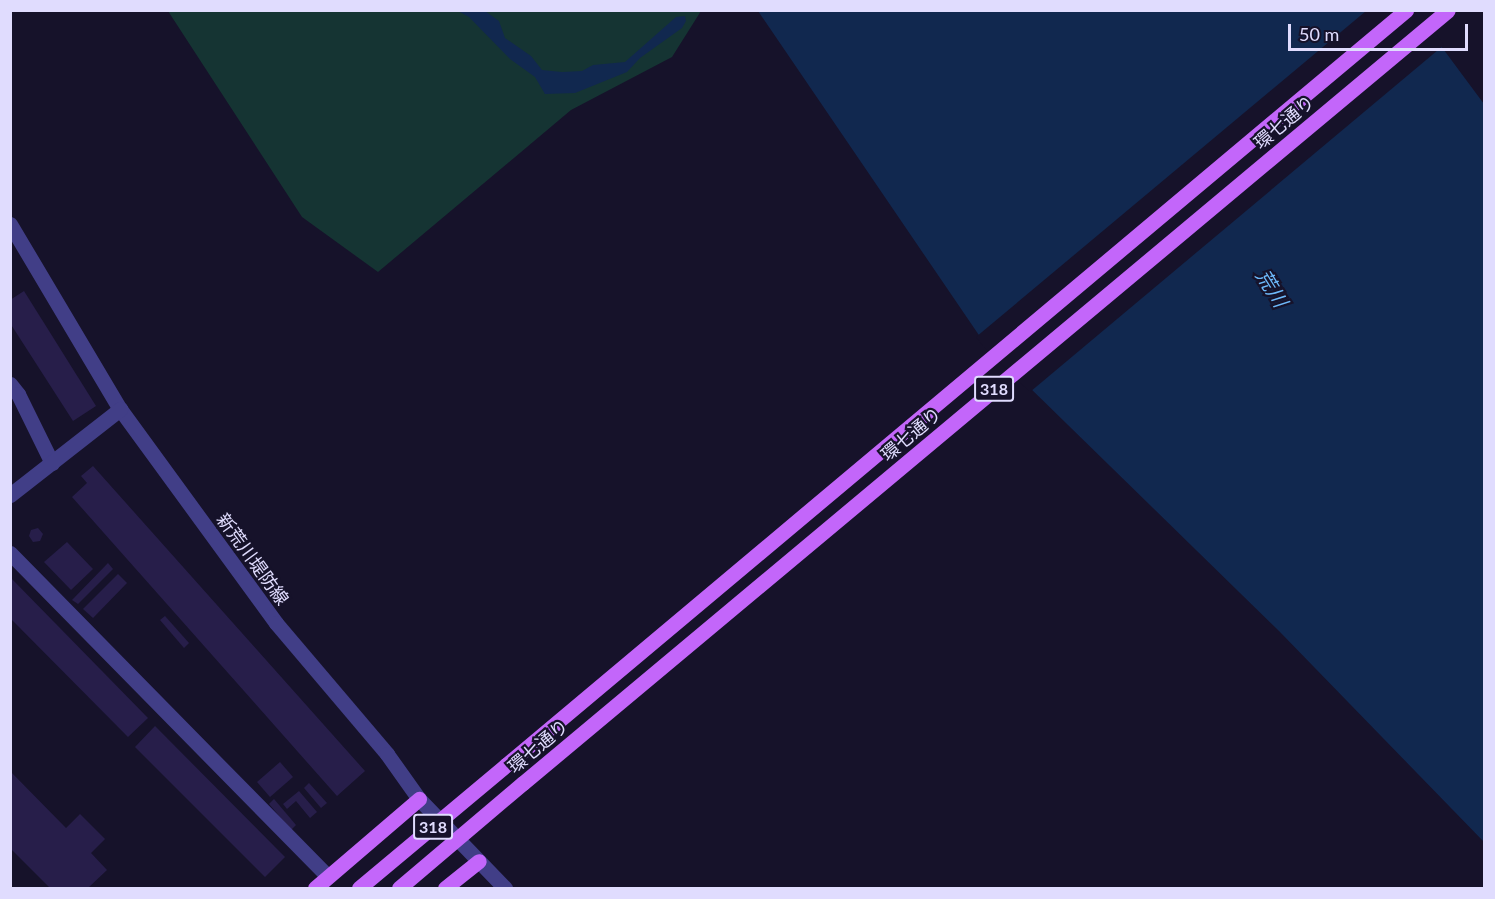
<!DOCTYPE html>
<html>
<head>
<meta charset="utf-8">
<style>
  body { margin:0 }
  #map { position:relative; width:1495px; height:899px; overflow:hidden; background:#16122a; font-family:Lato,"Noto Sans JP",sans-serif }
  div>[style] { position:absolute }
  .green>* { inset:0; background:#153433 }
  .water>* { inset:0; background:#11284f }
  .pier>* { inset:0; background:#16122a }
  .building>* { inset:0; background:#271e4a }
  .minor>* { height:15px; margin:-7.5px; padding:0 7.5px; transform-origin:7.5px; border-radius:7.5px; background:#413e87 }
  .major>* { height:15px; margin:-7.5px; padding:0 7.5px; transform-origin:7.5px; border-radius:7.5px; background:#c366fa }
  .major-bridge>* { height:15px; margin:-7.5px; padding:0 7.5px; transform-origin:7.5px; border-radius:7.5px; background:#c366fa }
  span { translate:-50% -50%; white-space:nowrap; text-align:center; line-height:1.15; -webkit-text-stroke:4.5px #16122a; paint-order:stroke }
  .shield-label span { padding:2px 4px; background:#16122a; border:2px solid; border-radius:4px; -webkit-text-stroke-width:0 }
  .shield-label { font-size:16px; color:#e0dcfe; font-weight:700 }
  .street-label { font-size:18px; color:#e0dcfe }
  .water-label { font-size:20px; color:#6db9fa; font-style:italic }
  .frame { position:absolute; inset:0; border:12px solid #e0dcfe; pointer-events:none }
  .scale { position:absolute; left:1288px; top:24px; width:180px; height:27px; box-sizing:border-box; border:3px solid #e0dcfe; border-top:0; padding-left:8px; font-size:18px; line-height:21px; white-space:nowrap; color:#e0dcfe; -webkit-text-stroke:4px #16122a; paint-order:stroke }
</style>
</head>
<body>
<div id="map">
  <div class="green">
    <div style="clip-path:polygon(168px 11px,701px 11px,672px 57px,571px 110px,378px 272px,302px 217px)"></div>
  </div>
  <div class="water">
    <div style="clip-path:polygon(458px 11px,485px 11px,499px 21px,505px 38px,531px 56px,542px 70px,562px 72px,582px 71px,593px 65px,625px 62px,676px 17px,685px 16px,686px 21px,682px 28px,640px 58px,627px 72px,575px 93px,545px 94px,535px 77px,510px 59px,469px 17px)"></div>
    <div style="clip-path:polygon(758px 11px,1415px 11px,1484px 104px,1484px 842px,1279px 631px,985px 344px)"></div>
  </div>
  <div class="pier">
    <div style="clip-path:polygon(1419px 10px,1444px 45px,1030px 392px,983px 346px,976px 337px,1366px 11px)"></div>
  </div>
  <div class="building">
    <div style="clip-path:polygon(24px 291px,96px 406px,73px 421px,10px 323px,10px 300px)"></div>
    <div style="clip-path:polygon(93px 466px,365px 771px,337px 796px,72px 497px,87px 483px,81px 476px)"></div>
    <div style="clip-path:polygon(38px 528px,43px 534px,40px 541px,33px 542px,29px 536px,31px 530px)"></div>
    <div style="clip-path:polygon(67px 542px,93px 569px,71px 590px,44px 562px)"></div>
    <div style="clip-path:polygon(108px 563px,113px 569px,78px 604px,72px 600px)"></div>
    <div style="clip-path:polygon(118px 574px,127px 583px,93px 618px,83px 609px)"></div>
    <div style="clip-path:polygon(10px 577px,148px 718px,128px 737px,10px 618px)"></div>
    <div style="clip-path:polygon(165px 616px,189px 643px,184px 648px,160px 620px)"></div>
    <div style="clip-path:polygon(155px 726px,285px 857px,265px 877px,135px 747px)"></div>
    <div style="clip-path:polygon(280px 762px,293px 777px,270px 797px,257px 782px)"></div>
    <div style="clip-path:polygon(10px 771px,66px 828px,80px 814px,105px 839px,91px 853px,107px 870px,88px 888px,50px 888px,10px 848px)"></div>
    <div style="clip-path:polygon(309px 783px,327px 803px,321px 808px,304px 788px)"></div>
    <div style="clip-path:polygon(299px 791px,317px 812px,310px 818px,296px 801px,287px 809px,283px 804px)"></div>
    <div style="clip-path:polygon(274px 799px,296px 825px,291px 830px,269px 804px)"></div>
  </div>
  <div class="minor">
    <div style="left:10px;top:224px;width:215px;rotate:59.3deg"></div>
    <div style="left:120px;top:409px;width:265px;rotate:53.9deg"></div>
    <div style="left:276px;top:623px;width:172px;rotate:49.7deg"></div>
    <div style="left:387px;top:754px;width:55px;rotate:54.6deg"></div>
    <div style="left:419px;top:799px;width:124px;rotate:46deg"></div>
    <div style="left:10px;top:384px;width:13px;rotate:51deg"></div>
    <div style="left:18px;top:394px;width:77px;rotate:63.8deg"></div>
    <div style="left:10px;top:495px;width:140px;rotate:-38deg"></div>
    <div style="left:10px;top:553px;width:447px;rotate:45.5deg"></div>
  </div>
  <div class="major">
    <div style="left:506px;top:765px;width:1175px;rotate:-39.99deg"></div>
    <div style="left:523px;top:783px;width:1205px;rotate:-39.88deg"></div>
    <div style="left:315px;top:888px;width:137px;rotate:-40.6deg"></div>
    <div style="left:445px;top:888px;width:43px;rotate:-38.5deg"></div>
  </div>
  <div class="major-bridge">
    <div style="left:359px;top:888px;width:192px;rotate:-39.9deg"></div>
    <div style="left:399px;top:888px;width:162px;rotate:-40.3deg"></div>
  </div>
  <div class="shield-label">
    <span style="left:994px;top:389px">318</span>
    <span style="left:433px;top:827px">318</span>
  </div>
  <div class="street-label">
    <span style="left:1284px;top:122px;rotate:-40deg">環七通り</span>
    <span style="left:911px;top:434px;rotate:-40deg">環七通り</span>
    <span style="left:253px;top:559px;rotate:54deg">新荒川堤防線</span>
    <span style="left:538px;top:746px;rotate:-40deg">環七通り</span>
  </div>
  <div class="water-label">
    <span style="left:1272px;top:288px;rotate:58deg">荒川</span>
  </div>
  <div class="frame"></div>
  <div class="scale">50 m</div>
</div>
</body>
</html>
